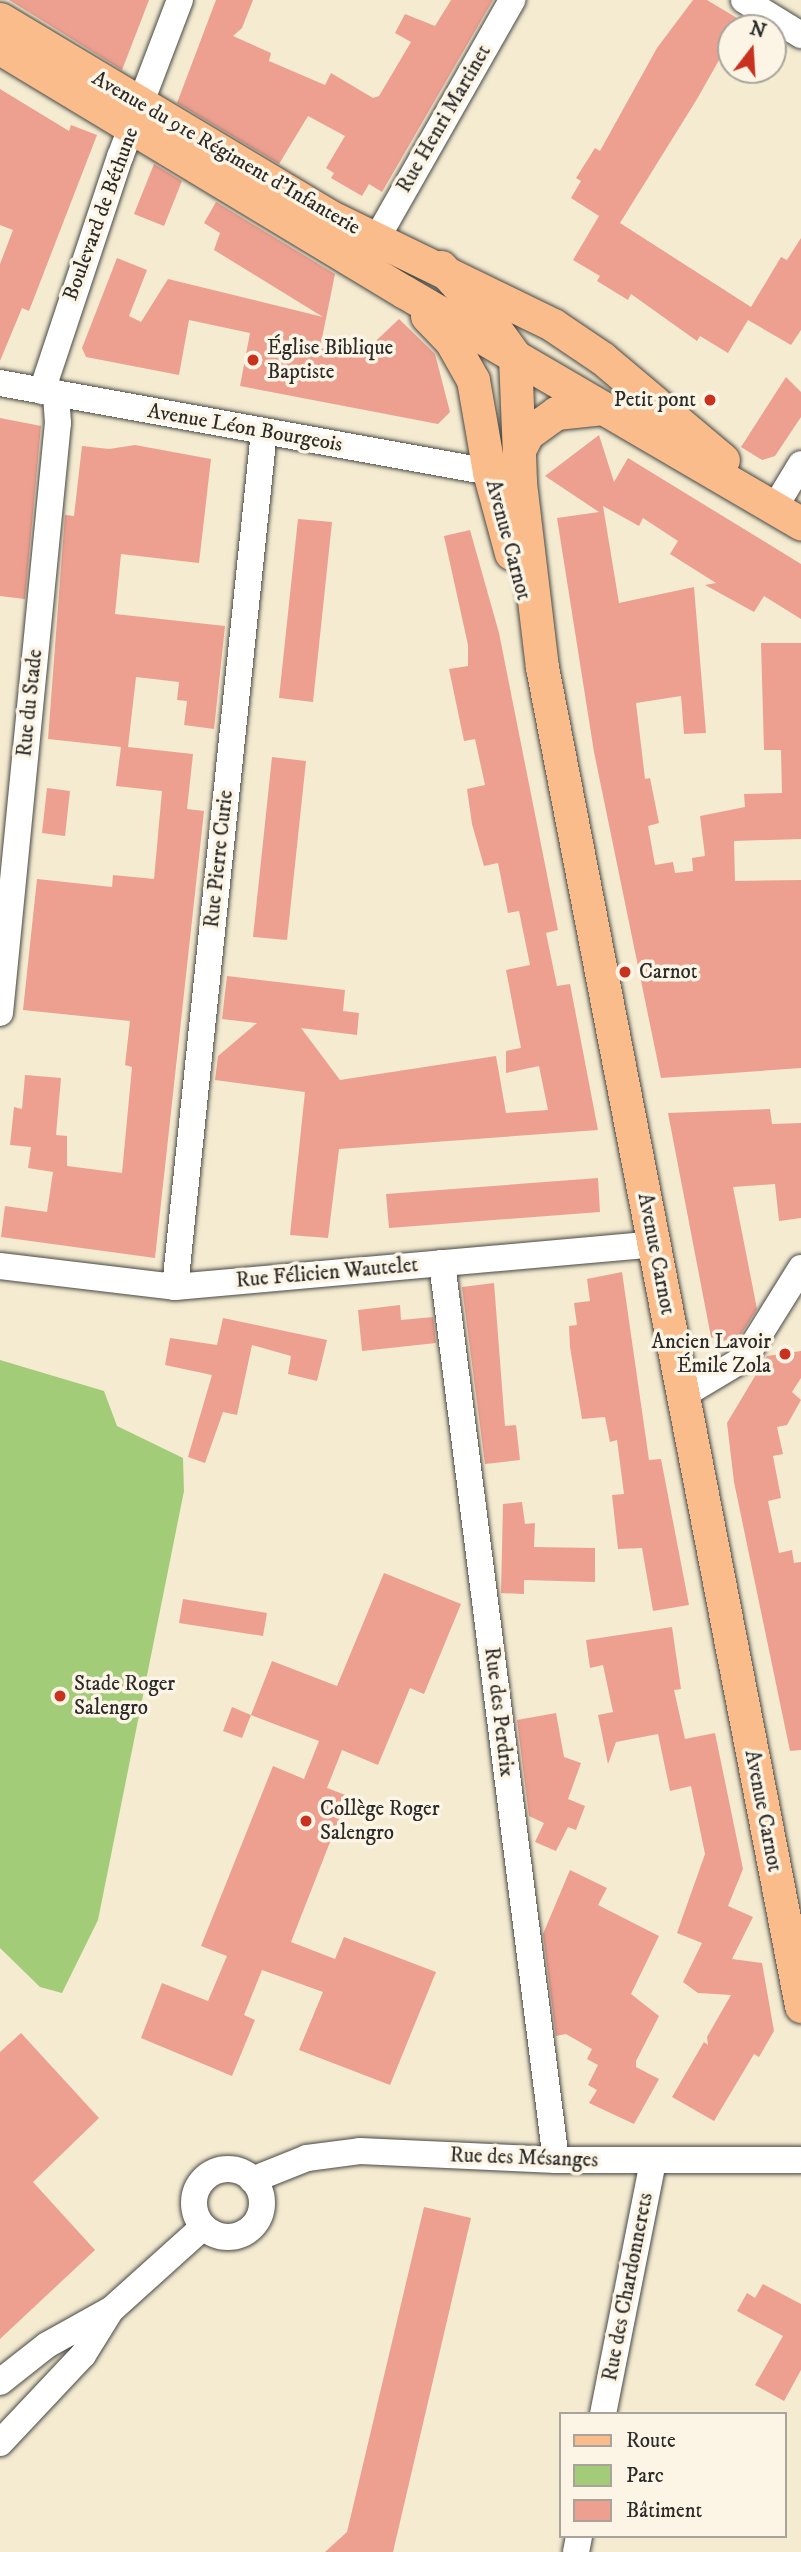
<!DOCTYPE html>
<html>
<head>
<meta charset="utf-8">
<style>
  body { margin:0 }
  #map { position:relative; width:801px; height:2552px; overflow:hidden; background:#f4ebd1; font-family:"IM FELL DW Pica",serif }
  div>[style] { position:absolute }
  .green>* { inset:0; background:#a2cc78 }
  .building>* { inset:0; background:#eda090 }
  .roads { filter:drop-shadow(0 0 2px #494844) drop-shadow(0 0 2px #494844) }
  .minor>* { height:26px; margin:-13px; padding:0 13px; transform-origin:13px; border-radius:13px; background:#fff }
  .minor>.ring { margin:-13px; padding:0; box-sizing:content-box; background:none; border:26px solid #fff; border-radius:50% }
  .major>* { height:33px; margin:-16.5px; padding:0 16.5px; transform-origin:16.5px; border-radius:16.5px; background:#fabc8b }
  .dots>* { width:19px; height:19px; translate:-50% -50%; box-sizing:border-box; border:4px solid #fcf5e5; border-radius:50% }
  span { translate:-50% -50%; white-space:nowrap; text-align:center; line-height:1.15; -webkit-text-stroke:7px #fcf5e5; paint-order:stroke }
  .street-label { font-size:21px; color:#2b2b2b }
  .poi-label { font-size:21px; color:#2b2b2b }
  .left { translate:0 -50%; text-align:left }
  .right { translate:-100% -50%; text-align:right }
  .legend { position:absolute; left:559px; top:2412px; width:228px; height:126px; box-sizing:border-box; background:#fcf5e5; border:2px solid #a8a49b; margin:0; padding:9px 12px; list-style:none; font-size:21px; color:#2b2b2b }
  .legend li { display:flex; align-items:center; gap:14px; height:35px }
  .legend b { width:35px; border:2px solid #a8a49b }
  .north { position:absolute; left:717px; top:14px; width:70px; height:70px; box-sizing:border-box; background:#fcf5e5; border:2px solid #a8a49b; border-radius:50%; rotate:17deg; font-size:19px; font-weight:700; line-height:28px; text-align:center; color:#2b2b2b }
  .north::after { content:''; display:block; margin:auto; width:24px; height:32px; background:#c8321e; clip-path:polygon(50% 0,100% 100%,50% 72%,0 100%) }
</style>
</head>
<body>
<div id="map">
  <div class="green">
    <div style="clip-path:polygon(0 1360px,104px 1391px,117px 1426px,183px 1458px,184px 1491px,98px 1920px,62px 1993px,40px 1987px,0 1948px)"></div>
  </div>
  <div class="building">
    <div style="clip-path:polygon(9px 0,149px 0,122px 70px)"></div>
    <div style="clip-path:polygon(216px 0,253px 0,242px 28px,233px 36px,271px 53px,269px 61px,325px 85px,331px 73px,373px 98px,379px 96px,411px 42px,395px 33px,405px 14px,435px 26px,451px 0,493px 0,382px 192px,369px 184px,362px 196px,331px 178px,334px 173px,326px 168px,345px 136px,308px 116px,279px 164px,177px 103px)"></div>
    <div style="clip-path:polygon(693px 0,707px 0,742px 21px,738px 28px,731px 28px,731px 39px,697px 99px,620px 223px,751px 307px,781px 257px,787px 260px,801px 238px,801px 330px,791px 345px,748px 320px,728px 353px,700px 336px,697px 341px,631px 294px,628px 300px,597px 281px,600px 276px,573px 260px,599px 216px,571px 198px,581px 181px,576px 178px,595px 148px,600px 151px,657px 48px)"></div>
    <div style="clip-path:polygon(0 89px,69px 131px,71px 125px,97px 135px,29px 311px,22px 308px,0 361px,0 264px,13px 230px,0 225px)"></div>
    <div style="clip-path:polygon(154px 164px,182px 181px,164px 226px,134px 214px)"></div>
    <div style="clip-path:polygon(216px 202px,335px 274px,320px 348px,361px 355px,399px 319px,435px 354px,450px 412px,438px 424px,240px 386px,250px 333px,189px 320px,179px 375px,86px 357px,82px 348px,117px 258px,147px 270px,129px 316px,141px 322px,168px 279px,323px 317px,214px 250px,220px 233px,204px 223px)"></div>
    <div style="clip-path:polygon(786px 377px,801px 392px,801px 417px,775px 456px,762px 460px,741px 447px)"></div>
    <div style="clip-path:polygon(0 418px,41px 426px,25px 599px,0 596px)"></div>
    <div style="clip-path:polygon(599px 435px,614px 482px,628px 458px,801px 564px,801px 619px,764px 596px,754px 612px,705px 585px,716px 583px,670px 554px,678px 541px,643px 518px,639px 526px,603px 506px,619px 603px,694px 587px,706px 733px,684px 734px,681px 696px,636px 703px,645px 779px,650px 778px,659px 823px,648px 826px,655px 865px,673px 862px,675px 873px,693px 871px,692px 858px,705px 856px,700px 816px,745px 807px,744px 794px,782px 793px,781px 750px,764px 750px,761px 643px,801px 643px,801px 839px,734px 841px,735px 881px,801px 880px,801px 1068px,661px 1078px,594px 752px,557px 518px,599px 512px,545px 476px)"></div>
    <div style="clip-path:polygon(135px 445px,211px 459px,199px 563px,121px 554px,115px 614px,225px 626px,214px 729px,184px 725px,187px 701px,177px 700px,179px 682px,136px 677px,128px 747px,193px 754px,187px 809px,204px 811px,155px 1258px,1px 1237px,5px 1206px,47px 1212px,53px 1172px,28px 1168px,31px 1147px,10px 1145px,14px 1107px,22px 1109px,25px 1075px,61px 1078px,56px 1135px,67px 1136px,67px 1166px,122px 1173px,132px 1067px,125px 1065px,130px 1021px,23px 1010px,37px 879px,112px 887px,113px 875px,154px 879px,162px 791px,116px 786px,121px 747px,48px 739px,65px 515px,74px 516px,82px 446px,109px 449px)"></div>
    <div style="clip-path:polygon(298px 519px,332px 522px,313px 702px,279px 698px)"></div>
    <div style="clip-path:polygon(470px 530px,499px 633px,558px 930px,546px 933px,557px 986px,570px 984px,598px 1130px,339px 1149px,328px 1238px,290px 1235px,305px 1092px,215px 1080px,218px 1056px,257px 1023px,222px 1019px,227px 976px,345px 990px,343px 1011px,359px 1013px,357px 1035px,301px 1028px,340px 1080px,496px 1056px,506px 1113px,548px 1110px,539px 1066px,506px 1073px,506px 1051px,521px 1048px,506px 970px,530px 965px,519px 911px,508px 913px,498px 863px,484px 866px,472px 824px,467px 789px,485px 785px,475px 739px,464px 741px,449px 669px,468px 666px,468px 645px,444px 536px)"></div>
    <div style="clip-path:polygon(272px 757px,306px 761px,287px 940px,253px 937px)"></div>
    <div style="clip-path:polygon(47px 788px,70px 791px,65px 836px,42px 833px)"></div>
    <div style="clip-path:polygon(770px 1109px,772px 1124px,801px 1123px,801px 1218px,779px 1221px,775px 1184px,733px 1187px,757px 1309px,740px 1336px,723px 1341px,711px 1337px,668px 1113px)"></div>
    <div style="clip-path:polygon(598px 1178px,600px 1212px,389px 1228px,386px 1194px)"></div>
    <div style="clip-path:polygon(622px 1272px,649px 1460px,661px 1459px,689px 1605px,653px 1611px,642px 1548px,618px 1549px,612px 1495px,624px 1494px,617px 1440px,610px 1442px,605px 1417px,582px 1419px,570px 1347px,569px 1326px,577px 1325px,574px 1303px,590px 1301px,587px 1279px)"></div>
    <div style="clip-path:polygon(494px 1283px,505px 1426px,516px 1425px,520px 1460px,485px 1464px,462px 1287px)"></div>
    <div style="clip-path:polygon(400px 1305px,401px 1320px,433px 1317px,436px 1343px,362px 1351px,358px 1310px)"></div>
    <div style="clip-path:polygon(223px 1318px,327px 1340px,317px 1381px,288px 1374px,291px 1356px,252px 1345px,237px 1415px,223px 1412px,205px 1463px,188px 1457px,212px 1375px,165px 1365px,170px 1338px,217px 1345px)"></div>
    <div style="clip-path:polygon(801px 1351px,801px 1378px,792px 1392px,801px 1400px,787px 1425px,777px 1427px,783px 1454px,773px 1456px,781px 1498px,768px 1501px,779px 1553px,792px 1550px,794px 1563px,801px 1562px,801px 1750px,790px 1751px,734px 1482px,727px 1423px,767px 1356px)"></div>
    <div style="clip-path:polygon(522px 1502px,525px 1524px,535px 1523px,534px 1547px,595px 1548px,595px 1582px,524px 1580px,524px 1594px,501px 1593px,503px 1504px)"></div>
    <div style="clip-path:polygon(384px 1573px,461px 1604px,424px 1694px,410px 1688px,378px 1765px,342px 1750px,327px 1788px,348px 1796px,291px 1942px,335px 1959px,344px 1937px,436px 1972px,390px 2085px,299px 2050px,323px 1992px,262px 1970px,244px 2015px,255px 2020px,232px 2076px,141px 2038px,162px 1983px,208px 2001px,227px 1956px,201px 1946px,273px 1766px,304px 1779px,319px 1741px,251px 1715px,272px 1661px,337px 1686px)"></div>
    <div style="clip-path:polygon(183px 1599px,267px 1613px,263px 1636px,179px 1623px)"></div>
    <div style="clip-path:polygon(672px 1627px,681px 1689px,674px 1690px,685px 1739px,715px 1733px,743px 1869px,728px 1906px,753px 1917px,732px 1959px,762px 1963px,774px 2031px,759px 2057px,754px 2054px,714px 2121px,672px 2097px,704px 2042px,708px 2045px,707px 2037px,731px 1995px,698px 1993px,683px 1982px,702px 1943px,677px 1933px,705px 1854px,691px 1786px,670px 1791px,658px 1734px,616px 1742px,608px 1764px,598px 1715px,613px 1712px,603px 1665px,590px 1668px,586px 1640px)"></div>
    <div style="clip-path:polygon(232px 1707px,251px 1715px,242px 1738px,223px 1731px)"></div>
    <div style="clip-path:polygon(556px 1713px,564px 1757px,581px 1763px,568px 1799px,585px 1806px,576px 1830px,568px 1827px,556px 1851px,535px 1842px,544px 1823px,529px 1816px,517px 1720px)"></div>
    <div style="clip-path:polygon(570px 1870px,607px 1888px,598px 1905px,659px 1936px,631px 1994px,659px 2016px,636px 2061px,636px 2067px,659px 2079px,634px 2124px,589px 2103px,597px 2090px,588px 2085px,598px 2065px,587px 2059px,592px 2049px,566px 2034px,556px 2036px,543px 1934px)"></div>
    <div style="clip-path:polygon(21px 2033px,99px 2118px,33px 2182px,95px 2250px,0 2339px,0 2052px)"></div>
    <div style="clip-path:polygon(424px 2207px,471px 2218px,393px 2552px,325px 2552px,347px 2532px)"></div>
    <div style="clip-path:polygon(763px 2284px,801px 2304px,801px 2370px,784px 2401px,755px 2385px,783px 2336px,737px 2311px,747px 2293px,755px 2298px)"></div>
  </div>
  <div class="roads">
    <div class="minor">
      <div style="left:744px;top:0;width:67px;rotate:31.6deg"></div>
      <div style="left:377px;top:238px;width:274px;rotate:-60.4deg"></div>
      <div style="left:0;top:383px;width:497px;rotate:10.3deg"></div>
      <div style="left:42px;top:391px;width:247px;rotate:-71.6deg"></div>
      <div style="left:120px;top:157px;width:168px;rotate:-69.1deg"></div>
      <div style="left:775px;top:507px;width:50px;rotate:-58.8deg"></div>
      <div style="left:0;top:1013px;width:593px;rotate:-84.39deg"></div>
      <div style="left:58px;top:423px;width:30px;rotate:-94deg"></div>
      <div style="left:442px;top:1263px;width:904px;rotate:82.76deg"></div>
      <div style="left:0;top:1266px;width:176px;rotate:6.8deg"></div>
      <div style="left:175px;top:1287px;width:481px;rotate:-5.1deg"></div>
      <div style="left:175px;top:1287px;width:860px;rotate:-84.06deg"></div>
      <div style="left:683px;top:1395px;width:72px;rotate:-30.8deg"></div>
      <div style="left:745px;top:1358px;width:106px;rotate:-58.1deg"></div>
      <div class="ring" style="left:194px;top:2169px;width:42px;height:42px"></div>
      <div style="left:252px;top:2180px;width:59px;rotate:-21.8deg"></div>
      <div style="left:307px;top:2158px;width:53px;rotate:-7.5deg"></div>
      <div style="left:360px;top:2151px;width:196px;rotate:2.6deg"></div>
      <div style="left:556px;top:2160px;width:245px"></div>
      <div style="left:0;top:2382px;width:60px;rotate:-38.2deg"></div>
      <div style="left:47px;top:2345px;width:74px;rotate:-29deg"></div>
      <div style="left:112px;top:2309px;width:122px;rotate:-42deg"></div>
      <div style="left:603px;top:2414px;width:258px;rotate:-78.8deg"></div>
      <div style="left:0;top:2443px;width:121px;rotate:-46.7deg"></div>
      <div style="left:83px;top:2355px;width:49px;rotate:-58.2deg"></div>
      <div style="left:576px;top:2552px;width:16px;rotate:-79deg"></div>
    </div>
    <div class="major">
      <div style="left:0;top:19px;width:383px;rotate:30.9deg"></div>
      <div style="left:329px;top:216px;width:249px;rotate:25.9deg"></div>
      <div style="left:553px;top:325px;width:59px;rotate:34deg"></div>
      <div style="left:602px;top:358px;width:158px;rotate:40.1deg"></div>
      <div style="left:0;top:48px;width:471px;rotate:31.1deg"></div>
      <div style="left:403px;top:291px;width:461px;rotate:30.3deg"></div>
      <div style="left:441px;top:267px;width:70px;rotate:47.9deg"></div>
      <div style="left:488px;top:319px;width:46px;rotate:53.9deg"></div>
      <div style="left:515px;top:356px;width:127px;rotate:87.7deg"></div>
      <div style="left:520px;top:483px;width:185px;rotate:83.2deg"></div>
      <div style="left:542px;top:667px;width:1364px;rotate:79.05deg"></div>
      <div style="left:427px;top:316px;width:35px;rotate:46deg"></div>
      <div style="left:451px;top:341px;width:45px;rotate:60.6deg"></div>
      <div style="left:473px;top:380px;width:93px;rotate:80.1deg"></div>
      <div style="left:489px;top:472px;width:84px;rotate:74.8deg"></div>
      <div style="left:519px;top:450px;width:18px;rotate:-63deg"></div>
      <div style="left:527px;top:434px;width:36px;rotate:-36deg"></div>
      <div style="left:556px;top:413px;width:47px;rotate:-6.1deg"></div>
    </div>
  </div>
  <div class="dots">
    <div style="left:253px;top:360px;background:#c8321e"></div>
    <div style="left:710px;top:400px;background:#c8321e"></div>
    <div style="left:625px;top:972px;background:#c8321e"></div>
    <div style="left:785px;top:1354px;background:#c8321e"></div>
    <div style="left:60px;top:1696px;background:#c8321e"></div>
    <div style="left:306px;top:1821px;background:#c8321e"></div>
  </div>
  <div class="street-label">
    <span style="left:444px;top:119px;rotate:-60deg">Rue Henri Martinet</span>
    <span style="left:226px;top:153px;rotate:30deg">Avenue du 91e Régiment d'Infanterie</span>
    <span style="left:101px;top:214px;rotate:-70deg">Boulevard de Béthune</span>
    <span style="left:245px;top:428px;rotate:10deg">Avenue Léon Bourgeois</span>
    <span style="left:508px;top:540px;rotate:75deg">Avenue Carnot</span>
    <span style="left:30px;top:703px;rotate:-84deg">Rue du Stade</span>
    <span style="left:219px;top:859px;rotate:-84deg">Rue Pierre Curie</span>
    <span style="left:656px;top:1254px;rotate:79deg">Avenue Carnot</span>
    <span style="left:327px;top:1273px;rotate:-5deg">Rue Félicien Wautelet</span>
    <span style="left:499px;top:1712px;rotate:83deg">Rue des Perdrix</span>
    <span style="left:763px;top:1811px;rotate:79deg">Avenue Carnot</span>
    <span style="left:524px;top:2158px;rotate:2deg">Rue des Mésanges</span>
    <span style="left:628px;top:2287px;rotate:-79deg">Rue des Chardonnerets</span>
  </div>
  <div class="poi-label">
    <span class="left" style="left:267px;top:360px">Église Biblique<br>Baptiste</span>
    <span class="right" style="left:696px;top:400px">Petit pont</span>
    <span class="left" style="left:639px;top:972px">Carnot</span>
    <span class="right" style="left:771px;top:1354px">Ancien Lavoir<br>Émile Zola</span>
    <span class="left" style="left:74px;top:1696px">Stade Roger<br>Salengro</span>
    <span class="left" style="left:320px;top:1821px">Collège Roger<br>Salengro</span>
  </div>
  <ul class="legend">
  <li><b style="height:9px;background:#fabc8b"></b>Route</li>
  <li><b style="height:19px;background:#a2cc78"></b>Parc</li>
  <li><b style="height:19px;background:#eda090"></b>Bâtiment</li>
  </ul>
  <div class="north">N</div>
</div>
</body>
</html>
